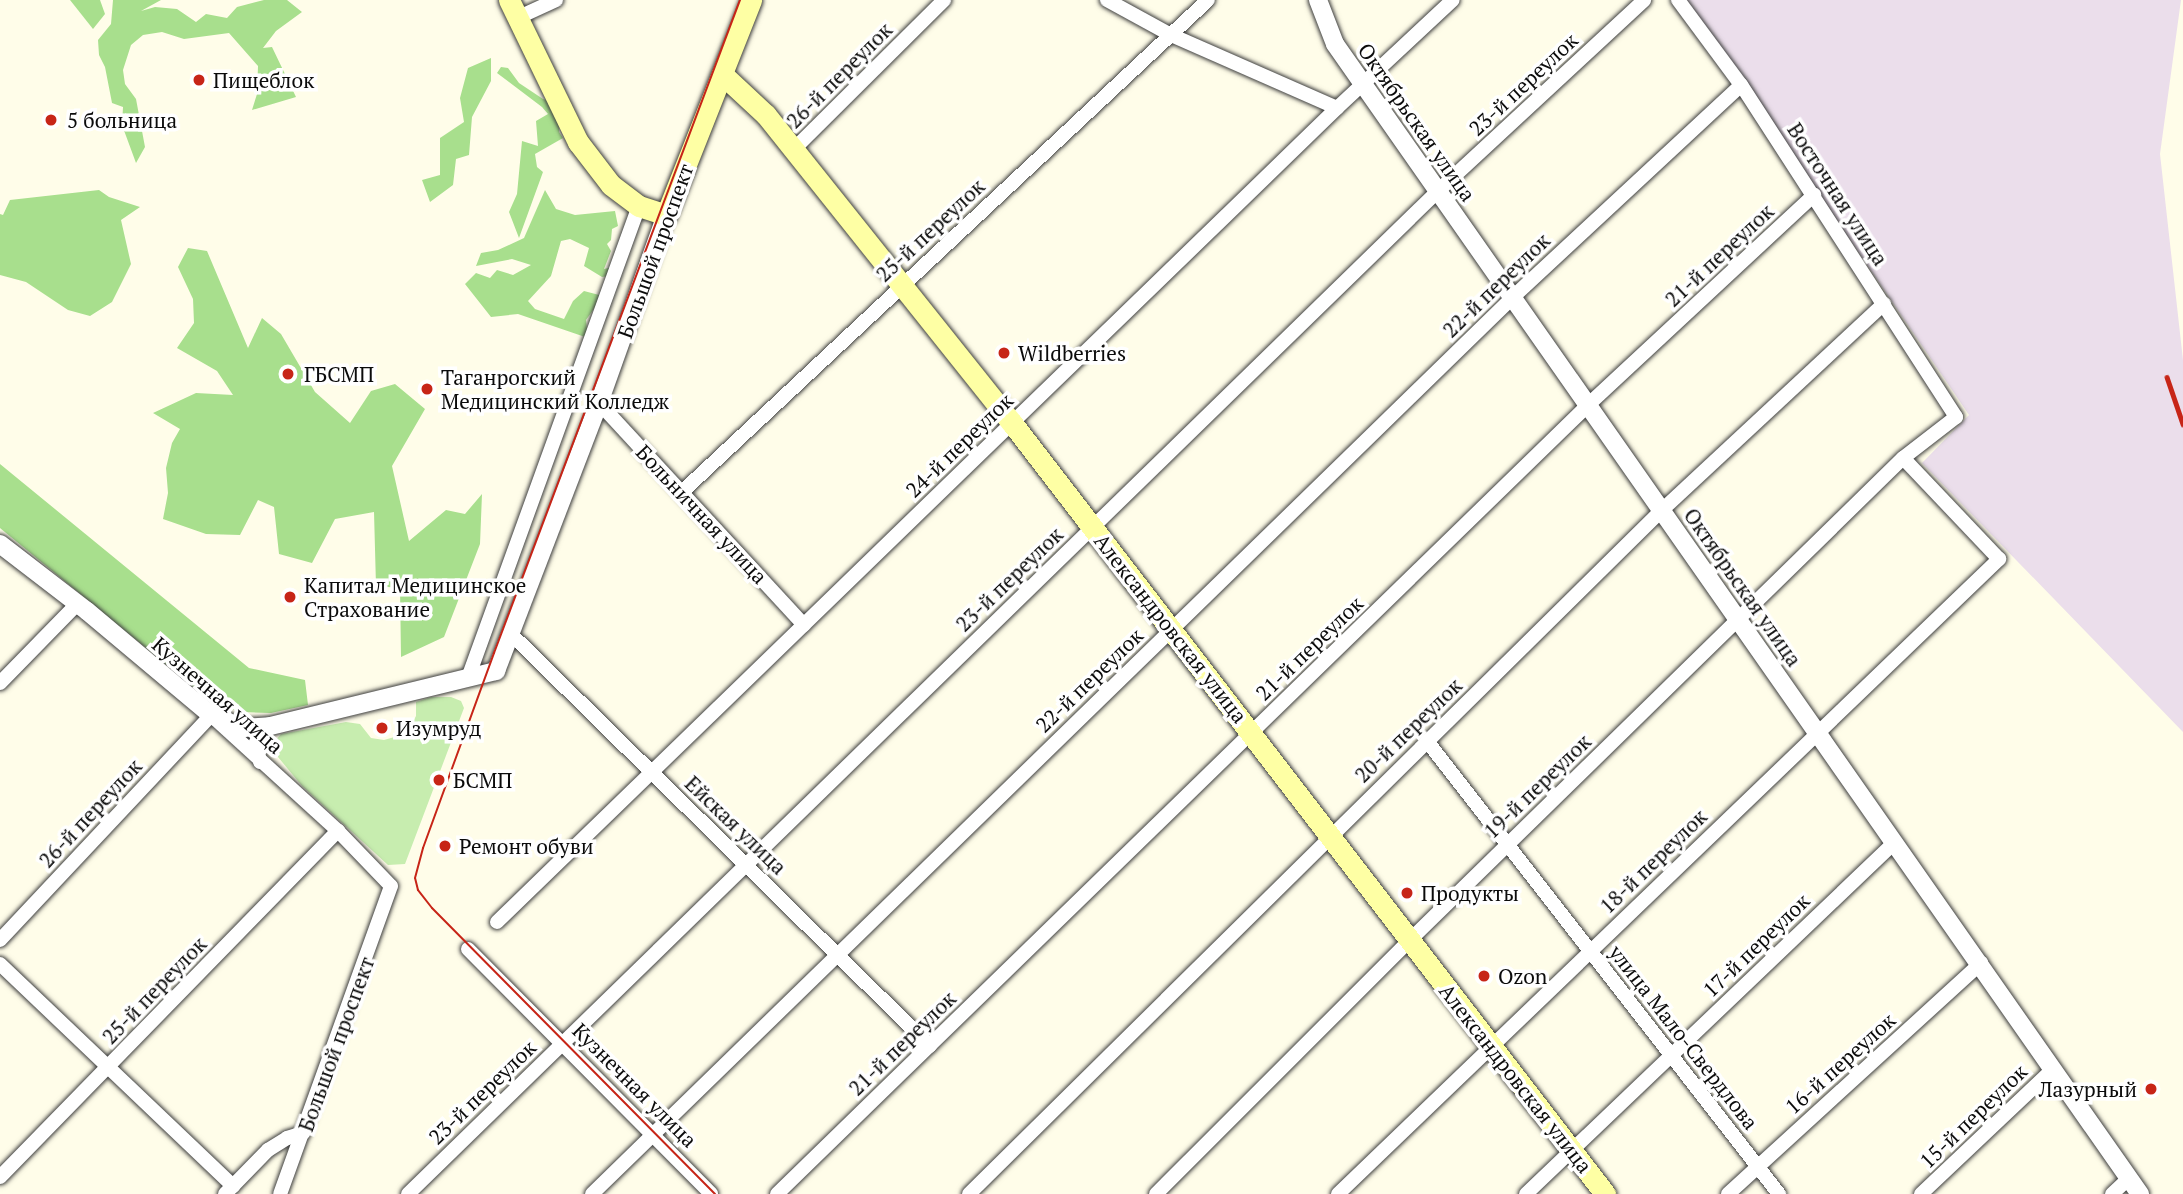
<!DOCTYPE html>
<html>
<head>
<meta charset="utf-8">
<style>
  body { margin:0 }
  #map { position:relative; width:2183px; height:1194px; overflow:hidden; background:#fffde9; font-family:"PT Serif",serif }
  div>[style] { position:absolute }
  .industrial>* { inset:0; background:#ebdeeb }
  .green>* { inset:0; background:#c7edaf }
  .forest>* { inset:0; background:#a8df8d }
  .roads { filter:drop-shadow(0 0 2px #3e3e3e) drop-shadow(0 0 2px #3e3e3e) }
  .minor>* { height:14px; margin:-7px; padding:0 7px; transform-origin:7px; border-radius:7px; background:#fff }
  .tertiary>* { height:18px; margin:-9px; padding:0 9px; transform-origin:9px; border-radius:9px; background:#fff }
  .secondary>* { height:21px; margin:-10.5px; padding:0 10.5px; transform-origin:10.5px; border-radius:10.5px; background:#feffa4 }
  .tram>* { height:2px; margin:-1px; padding:0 1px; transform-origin:1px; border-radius:1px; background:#c72517 }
  .rail>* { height:4.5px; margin:-2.25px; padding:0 2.25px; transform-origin:2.25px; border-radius:2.25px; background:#c72517 }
  .dots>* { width:19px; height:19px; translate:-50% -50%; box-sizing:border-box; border:4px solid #fff; border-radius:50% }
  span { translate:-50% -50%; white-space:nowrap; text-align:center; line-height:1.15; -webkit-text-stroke:7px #fff; paint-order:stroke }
  .street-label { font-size:21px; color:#0b0b0b }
  .poi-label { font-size:21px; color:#0b0b0b }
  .left { translate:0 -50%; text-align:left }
  .right { translate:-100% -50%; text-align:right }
</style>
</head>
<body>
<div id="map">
  <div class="industrial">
    <div style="clip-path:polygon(1687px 0,2181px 0,2160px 154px,2183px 360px,2183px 732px,1922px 463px,1969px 415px)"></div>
  </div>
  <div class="green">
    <div style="clip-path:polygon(431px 697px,451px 697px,461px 701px,464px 708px,405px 864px,388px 865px,302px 786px,278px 757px,273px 743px,281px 734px,346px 722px,360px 724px,371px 738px,384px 740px,398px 736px,409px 729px,416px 716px,416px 702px)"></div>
  </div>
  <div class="forest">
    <div style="clip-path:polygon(70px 0,100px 0,105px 14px,93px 29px)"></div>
    <div style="clip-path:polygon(113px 0,161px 0,141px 11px,155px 7px,177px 9px,196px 22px,206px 14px,227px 18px,237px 7px,264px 0,287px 0,302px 12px,276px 31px,263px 48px,272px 47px,296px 97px,252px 110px,257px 94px,258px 66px,229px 33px,184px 39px,162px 32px,143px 35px,131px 45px,123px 70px,125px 84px,136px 99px,145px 147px,136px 163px,122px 125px,123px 107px,112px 103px,105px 67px,99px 55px,98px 40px,111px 24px)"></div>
    <div style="clip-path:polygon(491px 58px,491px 81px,472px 117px,469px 155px,456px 159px,453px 185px,430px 202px,422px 180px,440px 175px,440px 138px,464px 122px,460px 98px,468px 68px)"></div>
    <div style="clip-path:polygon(501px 67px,508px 68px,519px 83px,543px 99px,559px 104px,559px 132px,563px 138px,535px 154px,537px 167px,543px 172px,519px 238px,509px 212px,517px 194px,522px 141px,538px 146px,536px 121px,548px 114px,542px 107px,497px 73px)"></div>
    <div style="clip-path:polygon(99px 190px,109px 197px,140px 207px,121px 220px,131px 264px,112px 302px,90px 316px,68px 310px,26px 282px,0 275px,0 214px,3px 215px,10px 200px)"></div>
    <div style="clip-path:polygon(545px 190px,556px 209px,575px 215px,615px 211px,618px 226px,612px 229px,611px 240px,607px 244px,611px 251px,604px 269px,613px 267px,608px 276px,602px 277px,584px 266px,589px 248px,570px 239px,561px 241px,551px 276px,528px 301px,535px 309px,564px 319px,573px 301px,584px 291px,603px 296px,586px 320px,588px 338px,518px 314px,491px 317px,465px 284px,476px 273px,490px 278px,497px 270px,513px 275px,531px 265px,512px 259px,476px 266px,481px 253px,498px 250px,524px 238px)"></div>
    <div style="clip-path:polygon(188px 248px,207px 251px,248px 348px,262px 318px,281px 334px,315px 392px,350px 423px,371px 391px,395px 384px,425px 409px,392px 466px,409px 541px,446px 510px,465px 514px,482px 494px,480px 544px,444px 637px,401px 657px,400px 588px,376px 586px,374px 512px,335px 519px,312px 563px,279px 554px,274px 507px,258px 500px,240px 535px,206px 534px,163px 519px,168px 493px,166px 468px,172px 443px,180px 429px,153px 413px,196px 393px,233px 395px,217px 371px,177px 348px,194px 323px,193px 299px,178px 267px)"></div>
    <div style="clip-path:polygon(0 464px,249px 668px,305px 680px,308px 705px,271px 713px,243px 712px,221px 707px,196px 689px,0 528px)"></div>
  </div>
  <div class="roads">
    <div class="minor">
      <div style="left:1107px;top:0;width:73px;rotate:28.7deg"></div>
      <div style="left:1171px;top:35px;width:181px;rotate:23.7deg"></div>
      <div style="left:517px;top:18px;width:43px;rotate:-24.8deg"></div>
      <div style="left:793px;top:150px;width:213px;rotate:-44.8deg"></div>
      <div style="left:599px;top:403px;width:302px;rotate:47.3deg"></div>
      <div style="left:682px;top:492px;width:720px;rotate:-43.09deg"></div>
      <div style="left:512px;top:635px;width:586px;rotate:44.52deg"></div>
      <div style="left:468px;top:678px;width:502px;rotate:-70.09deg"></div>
      <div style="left:0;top:683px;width:109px;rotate:-45.7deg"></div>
      <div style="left:1427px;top:741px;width:574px;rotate:52.15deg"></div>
      <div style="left:260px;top:762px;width:20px;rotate:-101deg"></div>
      <div style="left:256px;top:742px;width:21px;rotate:-49deg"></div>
      <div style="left:497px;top:922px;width:1170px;rotate:-44.1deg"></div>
      <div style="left:1337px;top:108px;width:158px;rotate:-43deg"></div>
      <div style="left:0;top:940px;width:308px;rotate:-46.8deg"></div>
      <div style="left:211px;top:715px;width:172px;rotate:42.4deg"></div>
      <div style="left:338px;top:831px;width:76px;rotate:46.1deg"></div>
      <div style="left:391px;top:886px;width:327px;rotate:109.8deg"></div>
      <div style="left:468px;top:949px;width:345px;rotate:45.2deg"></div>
      <div style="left:0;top:964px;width:322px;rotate:43.6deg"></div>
      <div style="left:0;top:1177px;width:484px;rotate:-45.7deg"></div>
      <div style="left:225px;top:1194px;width:62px;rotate:-45.7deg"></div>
      <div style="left:268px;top:1150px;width:22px;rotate:-32deg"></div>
      <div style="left:287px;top:1138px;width:17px;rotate:-17deg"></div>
      <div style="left:408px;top:1194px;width:1438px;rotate:-44.24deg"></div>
      <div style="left:1438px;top:191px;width:281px;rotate:-42.8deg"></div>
      <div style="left:592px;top:1194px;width:1286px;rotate:-44.24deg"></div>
      <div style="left:1513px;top:297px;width:311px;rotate:-42.9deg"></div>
      <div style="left:777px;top:1194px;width:1131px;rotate:-44.21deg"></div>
      <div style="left:1588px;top:405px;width:309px;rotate:-42.9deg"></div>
      <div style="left:969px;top:1194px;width:974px;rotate:-44.63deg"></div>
      <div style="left:1662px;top:510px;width:303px;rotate:-42.9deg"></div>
      <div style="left:1156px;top:1194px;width:359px;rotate:-45deg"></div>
      <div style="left:1410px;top:940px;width:689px;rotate:-44.35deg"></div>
      <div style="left:1903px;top:458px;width:67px;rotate:-37.7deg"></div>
      <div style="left:1956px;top:417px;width:396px;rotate:-122.9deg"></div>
      <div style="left:1741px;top:85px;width:106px;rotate:-126.5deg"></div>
      <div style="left:1338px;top:1194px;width:917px;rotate:-43.85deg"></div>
      <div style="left:1999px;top:559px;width:139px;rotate:-133.5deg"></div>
      <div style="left:1526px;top:1194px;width:509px;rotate:-43.65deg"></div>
      <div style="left:1728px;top:1194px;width:343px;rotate:-42.4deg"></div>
      <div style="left:1921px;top:1194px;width:182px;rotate:-43.4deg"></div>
      <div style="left:2112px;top:1194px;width:23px;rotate:-43deg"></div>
    </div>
    <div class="tertiary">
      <div style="left:1318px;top:0;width:47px;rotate:68.9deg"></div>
      <div style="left:1335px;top:44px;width:1404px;rotate:55.01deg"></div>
      <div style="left:0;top:544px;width:110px;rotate:37.6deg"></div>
      <div style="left:87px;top:611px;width:162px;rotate:40deg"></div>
      <div style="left:211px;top:715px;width:35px;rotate:22deg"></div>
      <div style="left:243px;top:728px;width:27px;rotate:-4deg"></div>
      <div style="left:270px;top:726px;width:233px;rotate:-13.7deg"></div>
      <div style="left:496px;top:671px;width:287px;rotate:-69deg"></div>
      <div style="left:599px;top:403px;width:200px;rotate:-70.4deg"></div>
    </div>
    <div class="secondary">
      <div style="left:509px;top:0;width:158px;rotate:64.1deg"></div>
      <div style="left:578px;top:142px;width:54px;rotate:52.5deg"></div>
      <div style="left:611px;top:185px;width:35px;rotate:37deg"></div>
      <div style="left:639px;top:206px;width:28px;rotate:18deg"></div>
      <div style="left:666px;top:215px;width:231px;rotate:-68.4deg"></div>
      <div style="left:722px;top:74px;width:60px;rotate:43deg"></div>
      <div style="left:766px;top:115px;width:394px;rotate:51.4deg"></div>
      <div style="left:1012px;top:423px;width:973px;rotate:52.43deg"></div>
    </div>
  </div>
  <div class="tram">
    <div style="left:715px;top:1194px;width:402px;rotate:-134.7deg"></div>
    <div style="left:432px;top:908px;width:23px;rotate:-128deg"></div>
    <div style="left:418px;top:890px;width:12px;rotate:-104deg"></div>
    <div style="left:415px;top:878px;width:31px;rotate:-75deg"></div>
    <div style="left:423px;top:848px;width:208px;rotate:-70deg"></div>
    <div style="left:494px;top:653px;width:698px;rotate:-69.36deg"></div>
  </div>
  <div class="rail">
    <div style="left:2167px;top:377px;width:50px;rotate:71.2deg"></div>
  </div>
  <div class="dots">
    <div style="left:199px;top:80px;background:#c72517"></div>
    <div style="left:51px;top:120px;background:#c72517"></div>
    <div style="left:1004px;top:353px;background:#c72517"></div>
    <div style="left:288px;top:374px;background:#c72517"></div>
    <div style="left:427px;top:389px;background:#c72517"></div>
    <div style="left:290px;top:597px;background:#c72517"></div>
    <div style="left:382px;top:728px;background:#c72517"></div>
    <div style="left:439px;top:780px;background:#c72517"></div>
    <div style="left:445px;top:846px;background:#c72517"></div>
    <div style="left:1407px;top:893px;background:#c72517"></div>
    <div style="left:1484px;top:976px;background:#c72517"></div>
    <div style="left:2151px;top:1089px;background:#c72517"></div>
  </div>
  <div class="street-label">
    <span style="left:839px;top:75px;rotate:-45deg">26-й переулок</span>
    <span style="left:1523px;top:84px;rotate:-43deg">23-й переулок</span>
    <span style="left:1417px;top:122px;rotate:55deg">Октябрьская улица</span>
    <span style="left:1838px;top:194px;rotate:57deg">Восточная улица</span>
    <span style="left:930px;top:230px;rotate:-43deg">25-й переулок</span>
    <span style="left:655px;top:251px;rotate:-70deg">Большой проспект</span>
    <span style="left:1719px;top:255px;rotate:-43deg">21-й переулок</span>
    <span style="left:1496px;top:285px;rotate:-44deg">22-й переулок</span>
    <span style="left:959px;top:445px;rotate:-44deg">24-й переулок</span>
    <span style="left:702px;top:514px;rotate:47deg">Больничная улица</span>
    <span style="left:1009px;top:579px;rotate:-44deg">23-й переулок</span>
    <span style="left:1743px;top:587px;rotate:55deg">Октябрьская улица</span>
    <span style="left:1171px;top:628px;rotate:52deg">Александровская улица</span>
    <span style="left:1309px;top:648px;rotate:-44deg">21-й переулок</span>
    <span style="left:1089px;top:680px;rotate:-44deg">22-й переулок</span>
    <span style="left:218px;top:695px;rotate:41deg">Кузнечная улица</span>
    <span style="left:1408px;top:730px;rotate:-44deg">20-й переулок</span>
    <span style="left:1537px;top:786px;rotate:-44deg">19-й переулок</span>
    <span style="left:90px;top:813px;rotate:-47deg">26-й переулок</span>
    <span style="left:736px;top:825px;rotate:44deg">Ейская улица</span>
    <span style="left:1653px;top:861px;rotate:-44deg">18-й переулок</span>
    <span style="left:1756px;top:945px;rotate:-44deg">17-й переулок</span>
    <span style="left:154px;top:990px;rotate:-46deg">25-й переулок</span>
    <span style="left:1684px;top:1037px;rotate:52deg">улица Мало-Свердлова</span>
    <span style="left:902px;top:1043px;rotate:-44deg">21-й переулок</span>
    <span style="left:336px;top:1044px;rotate:-70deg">Большой проспект</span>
    <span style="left:1840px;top:1063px;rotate:-42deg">16-й переулок</span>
    <span style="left:1516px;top:1078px;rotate:52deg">Александровская улица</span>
    <span style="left:635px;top:1085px;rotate:45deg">Кузнечная улица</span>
    <span style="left:482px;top:1092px;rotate:-44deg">23-й переулок</span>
    <span style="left:1973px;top:1116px;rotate:-44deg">15-й переулок</span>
  </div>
  <div class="poi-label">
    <span class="left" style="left:213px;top:80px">Пищеблок</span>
    <span class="left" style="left:67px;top:120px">5 больница</span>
    <span class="left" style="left:1018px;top:353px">Wildberries</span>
    <span class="left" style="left:304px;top:374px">ГБСМП</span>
    <span class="left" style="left:441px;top:389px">Таганрогский<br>Медицинский Колледж</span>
    <span class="left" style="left:304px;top:597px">Капитал Медицинское<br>Страхование</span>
    <span class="left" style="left:396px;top:728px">Изумруд</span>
    <span class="left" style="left:453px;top:780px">БСМП</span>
    <span class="left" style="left:459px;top:846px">Ремонт обуви</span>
    <span class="left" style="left:1421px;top:893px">Продукты</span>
    <span class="left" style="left:1498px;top:976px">Ozon</span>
    <span class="right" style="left:2137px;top:1089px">Лазурный</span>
  </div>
</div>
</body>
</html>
